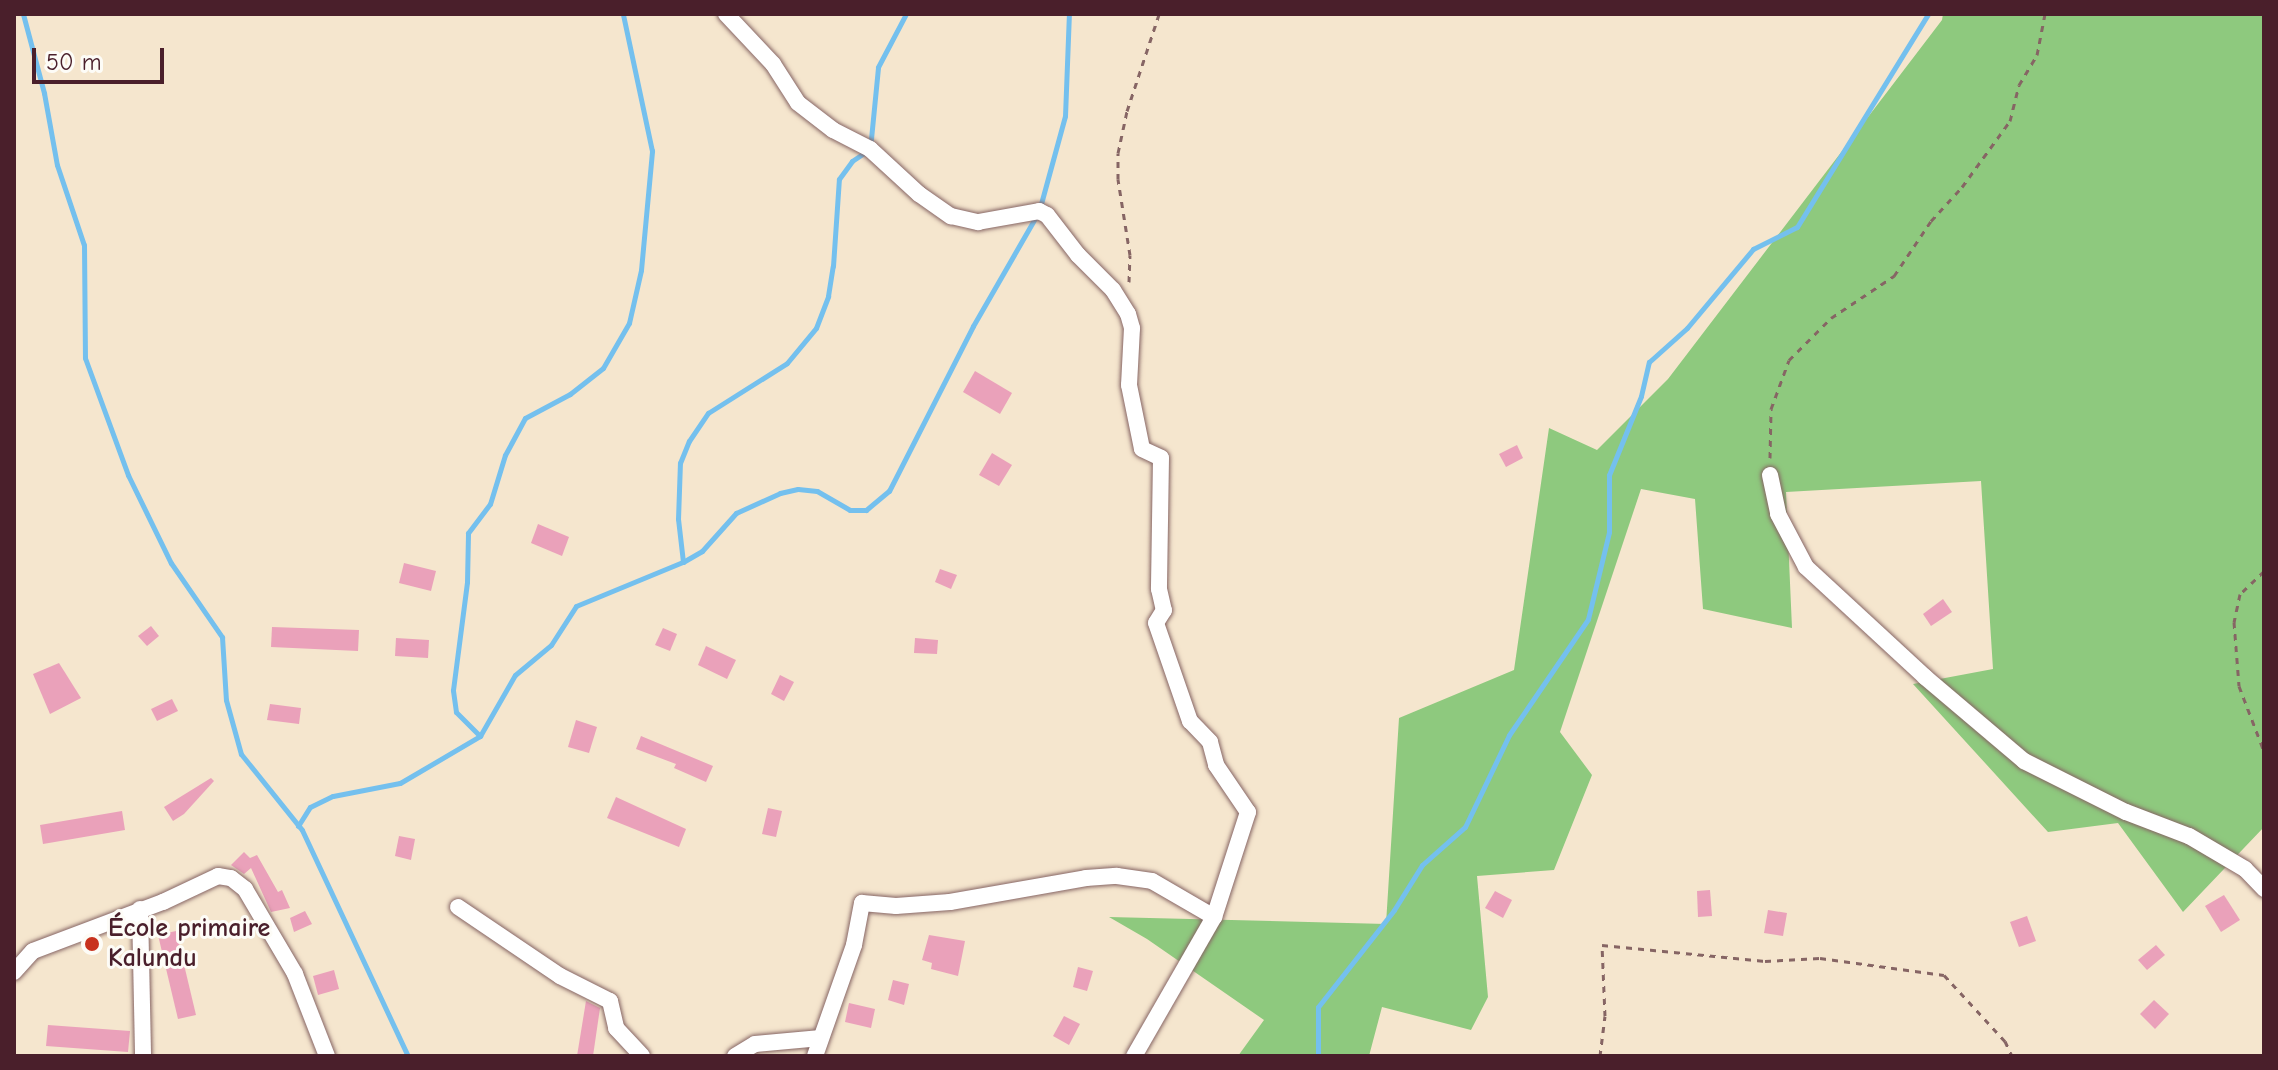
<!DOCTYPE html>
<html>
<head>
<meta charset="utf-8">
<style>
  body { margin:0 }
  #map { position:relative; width:2278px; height:1070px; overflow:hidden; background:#f5e6ce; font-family:"Comic Neue",sans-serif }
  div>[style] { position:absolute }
  .green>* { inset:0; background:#8ec97e }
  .stream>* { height:5px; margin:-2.5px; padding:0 2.5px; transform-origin:2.5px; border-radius:2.5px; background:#74c0ee }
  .building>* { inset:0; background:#eaa1ba }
  .path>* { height:3px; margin-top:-1.5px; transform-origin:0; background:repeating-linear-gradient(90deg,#866564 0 6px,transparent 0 12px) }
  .roads { filter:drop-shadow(0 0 2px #866564) drop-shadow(0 0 2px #866564) }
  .street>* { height:16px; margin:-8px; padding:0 8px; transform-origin:8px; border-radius:8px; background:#fff }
  .dots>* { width:22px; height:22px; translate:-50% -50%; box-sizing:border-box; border:4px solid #fdfcf7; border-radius:50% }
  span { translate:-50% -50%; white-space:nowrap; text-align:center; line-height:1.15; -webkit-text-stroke:6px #fdfcf7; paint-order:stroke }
  .poi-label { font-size:26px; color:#4a1f2b; font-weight:700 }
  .left { translate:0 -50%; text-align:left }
  .frame { position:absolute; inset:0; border:16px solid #4a1f2b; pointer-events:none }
  .scale { position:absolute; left:32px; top:48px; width:132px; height:36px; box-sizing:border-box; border:4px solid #4a1f2b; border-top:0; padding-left:10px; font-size:24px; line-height:28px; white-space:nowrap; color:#4a1f2b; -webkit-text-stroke:6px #fdfcf7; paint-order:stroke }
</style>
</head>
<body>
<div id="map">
  <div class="green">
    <div style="clip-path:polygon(1943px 14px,2264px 14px,2264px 827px,2183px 912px,2118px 823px,2048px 832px,1913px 684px,1993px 669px,1981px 481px,1786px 492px,1792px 628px,1703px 609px,1695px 499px,1641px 489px,1560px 732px,1592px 775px,1554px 870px,1477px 876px,1488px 997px,1471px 1030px,1382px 1007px,1369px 1056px,1238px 1056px,1264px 1020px,1147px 939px,1109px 917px,1386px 924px,1399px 718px,1514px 670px,1549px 428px,1597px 450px,1668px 379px,1942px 20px)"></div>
  </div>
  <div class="stream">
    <div style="left:23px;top:14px;width:82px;rotate:75.1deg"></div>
    <div style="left:44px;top:93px;width:73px;rotate:79.8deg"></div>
    <div style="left:57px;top:165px;width:84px;rotate:71.4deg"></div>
    <div style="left:84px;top:245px;width:113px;rotate:89.5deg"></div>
    <div style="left:85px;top:358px;width:125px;rotate:69.8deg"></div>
    <div style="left:128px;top:475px;width:98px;rotate:64deg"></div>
    <div style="left:171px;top:563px;width:90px;rotate:55.4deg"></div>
    <div style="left:222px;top:637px;width:63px;rotate:86.4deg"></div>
    <div style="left:226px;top:700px;width:56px;rotate:74.5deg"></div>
    <div style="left:241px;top:754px;width:97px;rotate:51.2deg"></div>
    <div style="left:302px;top:830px;width:250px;rotate:64.9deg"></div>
    <div style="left:683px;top:562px;width:43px;rotate:-96.6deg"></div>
    <div style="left:678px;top:519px;width:56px;rotate:-88deg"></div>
    <div style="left:680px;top:463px;width:24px;rotate:-68deg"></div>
    <div style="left:689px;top:441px;width:34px;rotate:-56deg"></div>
    <div style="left:708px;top:413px;width:93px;rotate:-32.3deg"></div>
    <div style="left:787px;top:363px;width:45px;rotate:-50.4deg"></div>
    <div style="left:816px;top:328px;width:34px;rotate:-69deg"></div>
    <div style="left:828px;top:296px;width:30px;rotate:-81deg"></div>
    <div style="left:833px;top:266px;width:87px;rotate:-86.1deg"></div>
    <div style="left:839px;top:179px;width:22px;rotate:-54deg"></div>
    <div style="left:852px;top:161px;width:22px;rotate:-34deg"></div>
    <div style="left:870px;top:149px;width:82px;rotate:-84.4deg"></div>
    <div style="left:878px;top:67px;width:60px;rotate:-62.2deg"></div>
    <div style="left:480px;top:736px;width:34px;rotate:-135deg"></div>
    <div style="left:456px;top:712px;width:22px;rotate:-98deg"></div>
    <div style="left:453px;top:690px;width:109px;rotate:-82.6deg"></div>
    <div style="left:467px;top:582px;width:49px;rotate:-88.8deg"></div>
    <div style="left:468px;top:533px;width:36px;rotate:-53deg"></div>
    <div style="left:490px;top:504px;width:51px;rotate:-73deg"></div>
    <div style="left:505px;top:455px;width:42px;rotate:-61.6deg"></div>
    <div style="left:525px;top:418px;width:51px;rotate:-28.1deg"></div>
    <div style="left:570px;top:394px;width:42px;rotate:-38.2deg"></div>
    <div style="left:603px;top:368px;width:52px;rotate:-60deg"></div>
    <div style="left:629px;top:323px;width:54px;rotate:-77.2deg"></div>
    <div style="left:641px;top:270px;width:120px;rotate:-84.7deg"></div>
    <div style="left:652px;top:151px;width:140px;rotate:-102deg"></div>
    <div style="left:298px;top:826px;width:22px;rotate:-58deg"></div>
    <div style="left:310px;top:807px;width:25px;rotate:-26deg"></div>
    <div style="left:333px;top:796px;width:68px;rotate:-11deg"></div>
    <div style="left:400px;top:783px;width:93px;rotate:-30.4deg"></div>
    <div style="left:480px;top:736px;width:70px;rotate:-60.2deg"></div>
    <div style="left:515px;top:675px;width:47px;rotate:-39.8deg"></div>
    <div style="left:551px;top:645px;width:46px;rotate:-57.3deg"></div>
    <div style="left:576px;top:606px;width:116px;rotate:-22.4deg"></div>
    <div style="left:683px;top:562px;width:22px;rotate:-30deg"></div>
    <div style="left:702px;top:551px;width:51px;rotate:-48.2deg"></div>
    <div style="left:736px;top:513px;width:48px;rotate:-24.4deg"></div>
    <div style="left:780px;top:493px;width:18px;rotate:-13deg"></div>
    <div style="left:798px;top:489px;width:19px;rotate:6deg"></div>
    <div style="left:817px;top:491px;width:38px;rotate:30deg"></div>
    <div style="left:850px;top:510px;width:16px"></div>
    <div style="left:866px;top:510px;width:30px;rotate:-40deg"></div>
    <div style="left:889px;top:491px;width:185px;rotate:-63deg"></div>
    <div style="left:973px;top:326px;width:133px;rotate:-60.1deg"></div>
    <div style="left:1039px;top:211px;width:98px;rotate:-74.7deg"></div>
    <div style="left:1065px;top:116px;width:102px;rotate:-87.8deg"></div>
    <div style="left:1318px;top:1056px;width:49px;rotate:-90deg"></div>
    <div style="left:1318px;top:1007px;width:123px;rotate:-51.9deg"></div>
    <div style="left:1394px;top:910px;width:53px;rotate:-58.1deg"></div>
    <div style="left:1422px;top:865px;width:57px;rotate:-41.5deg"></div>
    <div style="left:1465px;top:827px;width:102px;rotate:-64.4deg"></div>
    <div style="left:1509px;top:735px;width:140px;rotate:-55.7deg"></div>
    <div style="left:1588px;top:619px;width:89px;rotate:-76.4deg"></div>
    <div style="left:1609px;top:532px;width:57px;rotate:-90deg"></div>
    <div style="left:1609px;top:475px;width:85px;rotate:-67.9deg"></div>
    <div style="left:1641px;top:396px;width:35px;rotate:-77deg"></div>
    <div style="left:1649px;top:362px;width:51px;rotate:-41.8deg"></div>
    <div style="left:1687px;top:328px;width:103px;rotate:-50.1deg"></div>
    <div style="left:1753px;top:249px;width:49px;rotate:-26.6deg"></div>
    <div style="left:1797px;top:227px;width:250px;rotate:-58.4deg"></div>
  </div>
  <div class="building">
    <div style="clip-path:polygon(975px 371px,1012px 393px,1000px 414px,963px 392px)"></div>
    <div style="clip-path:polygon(1517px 445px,1523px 458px,1506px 467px,1499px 454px)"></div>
    <div style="clip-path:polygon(992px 453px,1012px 465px,999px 486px,979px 475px)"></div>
    <div style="clip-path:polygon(538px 524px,569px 537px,562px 556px,531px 543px)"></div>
    <div style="clip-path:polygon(404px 563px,436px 571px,431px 591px,399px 583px)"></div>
    <div style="clip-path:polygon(940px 569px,957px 575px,951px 589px,935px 582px)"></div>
    <div style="clip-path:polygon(1943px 599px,1952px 612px,1931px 626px,1923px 614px)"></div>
    <div style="clip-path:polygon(151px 626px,159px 636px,147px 646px,138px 636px)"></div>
    <div style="clip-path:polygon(272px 627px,359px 630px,358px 651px,271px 647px)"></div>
    <div style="clip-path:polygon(663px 628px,677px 634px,670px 651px,655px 645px)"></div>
    <div style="clip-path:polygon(396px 638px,429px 640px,428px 658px,395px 656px)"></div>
    <div style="clip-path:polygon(915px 638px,938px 640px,937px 654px,914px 653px)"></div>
    <div style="clip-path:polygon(706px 646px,736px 660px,727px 679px,698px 665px)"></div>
    <div style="clip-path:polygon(59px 663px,81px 698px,50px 714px,33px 674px)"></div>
    <div style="clip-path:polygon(780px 675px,794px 682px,784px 701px,771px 694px)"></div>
    <div style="clip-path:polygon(172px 699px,178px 711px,157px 721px,151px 709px)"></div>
    <div style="clip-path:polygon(270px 704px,301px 708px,299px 724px,267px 720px)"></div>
    <div style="clip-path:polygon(576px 720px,597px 727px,589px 753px,568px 747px)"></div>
    <div style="clip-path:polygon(641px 736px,713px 766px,706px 782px,674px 768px,676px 764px,636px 749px)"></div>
    <div style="clip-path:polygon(211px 778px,214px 781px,184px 814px,173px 821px,164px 807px)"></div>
    <div style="clip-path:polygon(616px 797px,686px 829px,679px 847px,607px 818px)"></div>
    <div style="clip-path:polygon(768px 808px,782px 811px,776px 837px,762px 834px)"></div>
    <div style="clip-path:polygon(122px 811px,125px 830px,43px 844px,40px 825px)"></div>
    <div style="clip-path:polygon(399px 836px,415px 839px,411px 860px,395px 856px)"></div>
    <div style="clip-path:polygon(244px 852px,250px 858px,257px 855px,278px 892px,282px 890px,290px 908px,271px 912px,251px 868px,244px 874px,231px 865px)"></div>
    <div style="clip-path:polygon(1710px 890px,1712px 916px,1698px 917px,1697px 891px)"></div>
    <div style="clip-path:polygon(1495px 891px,1512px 900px,1503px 918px,1485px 908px)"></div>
    <div style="clip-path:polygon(2224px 895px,2240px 920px,2221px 932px,2205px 906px)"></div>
    <div style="clip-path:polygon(1768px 910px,1787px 913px,1783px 936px,1764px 933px)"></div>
    <div style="clip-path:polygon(305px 911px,312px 924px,294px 932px,290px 918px)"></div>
    <div style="clip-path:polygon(2027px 916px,2036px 941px,2019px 947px,2010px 922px)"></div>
    <div style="clip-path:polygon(176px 931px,196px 1015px,178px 1019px,158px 935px)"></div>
    <div style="clip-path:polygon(929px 935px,965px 941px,958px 976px,931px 969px,932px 963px,922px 960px)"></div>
    <div style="clip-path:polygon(2156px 945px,2165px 955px,2147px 970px,2138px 960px)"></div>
    <div style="clip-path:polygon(1078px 967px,1093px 971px,1087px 991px,1073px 987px)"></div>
    <div style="clip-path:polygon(334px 970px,339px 989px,318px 995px,313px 976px)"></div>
    <div style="clip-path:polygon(893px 980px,909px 984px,904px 1005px,888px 1000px)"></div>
    <div style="clip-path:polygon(2154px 1000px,2169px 1014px,2155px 1029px,2140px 1014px)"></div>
    <div style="clip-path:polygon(586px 1001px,600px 1008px,593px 1056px,577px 1056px)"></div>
    <div style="clip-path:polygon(849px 1003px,875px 1009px,871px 1028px,845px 1022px)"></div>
    <div style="clip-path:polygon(1064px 1016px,1080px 1024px,1069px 1045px,1053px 1036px)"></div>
    <div style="clip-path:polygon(48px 1025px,130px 1031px,128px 1052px,46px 1046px)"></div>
  </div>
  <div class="path">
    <div style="left:1129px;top:282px;width:27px;rotate:-88deg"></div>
    <div style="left:1130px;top:255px;width:77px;rotate:-99deg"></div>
    <div style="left:1118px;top:179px;width:26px;rotate:-90deg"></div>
    <div style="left:1118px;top:153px;width:43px;rotate:-77.9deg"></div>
    <div style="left:1127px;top:111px;width:102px;rotate:-71.7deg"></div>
    <div style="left:1770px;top:458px;width:49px;rotate:-88.8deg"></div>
    <div style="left:1771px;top:409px;width:52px;rotate:-69.8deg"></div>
    <div style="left:1789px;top:360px;width:59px;rotate:-45deg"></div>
    <div style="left:1831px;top:318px;width:76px;rotate:-33.7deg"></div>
    <div style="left:1894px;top:276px;width:66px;rotate:-56.1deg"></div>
    <div style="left:1931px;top:221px;width:46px;rotate:-47.6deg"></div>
    <div style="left:1962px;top:187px;width:82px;rotate:-54deg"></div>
    <div style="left:2010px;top:121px;width:37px;rotate:-76deg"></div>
    <div style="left:2019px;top:85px;width:35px;rotate:-59deg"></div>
    <div style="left:2037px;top:55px;width:42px;rotate:-79deg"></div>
    <div style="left:2264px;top:571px;width:33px;rotate:136deg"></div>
    <div style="left:2240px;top:594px;width:29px;rotate:102deg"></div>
    <div style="left:2234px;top:622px;width:64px;rotate:85.5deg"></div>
    <div style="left:2239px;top:686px;width:70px;rotate:69deg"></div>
    <div style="left:1600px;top:1056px;width:40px;rotate:-82.9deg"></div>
    <div style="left:1605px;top:1016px;width:71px;rotate:-92.4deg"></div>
    <div style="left:1602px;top:945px;width:164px;rotate:5.6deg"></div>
    <div style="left:1765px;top:961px;width:55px;rotate:-3.1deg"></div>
    <div style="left:1820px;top:958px;width:125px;rotate:7.8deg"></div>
    <div style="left:1944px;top:975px;width:90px;rotate:47.3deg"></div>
    <div style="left:2005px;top:1041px;width:17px;rotate:65deg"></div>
  </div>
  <div class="roads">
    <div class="street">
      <div style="left:726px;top:14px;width:69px;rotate:46.8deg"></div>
      <div style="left:773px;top:64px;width:46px;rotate:57.3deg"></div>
      <div style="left:798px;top:103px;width:44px;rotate:37.6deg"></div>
      <div style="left:833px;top:130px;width:42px;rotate:27.2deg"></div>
      <div style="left:870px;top:149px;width:67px;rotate:42.6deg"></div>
      <div style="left:919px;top:194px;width:39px;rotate:35deg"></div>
      <div style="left:951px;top:216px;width:28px;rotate:13deg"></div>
      <div style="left:978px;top:222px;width:62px;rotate:-10.2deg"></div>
      <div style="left:1039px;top:211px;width:9px;rotate:27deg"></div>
      <div style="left:1047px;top:215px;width:51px;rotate:52.2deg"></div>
      <div style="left:1078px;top:255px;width:49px;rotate:45deg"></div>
      <div style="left:1113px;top:290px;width:28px;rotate:58deg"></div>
      <div style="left:1128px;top:314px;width:15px;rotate:74deg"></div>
      <div style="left:1132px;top:328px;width:57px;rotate:93deg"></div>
      <div style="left:1129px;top:385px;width:65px;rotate:78.5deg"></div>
      <div style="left:1142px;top:449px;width:21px;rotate:25deg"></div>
      <div style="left:1161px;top:458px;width:131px;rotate:90.9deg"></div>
      <div style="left:1159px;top:589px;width:22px;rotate:77deg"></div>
      <div style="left:1164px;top:610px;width:15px;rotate:122deg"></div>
      <div style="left:1156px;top:623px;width:104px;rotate:70.9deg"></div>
      <div style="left:1190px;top:721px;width:29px;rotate:46deg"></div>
      <div style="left:1210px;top:742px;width:24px;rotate:75deg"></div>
      <div style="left:1216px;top:765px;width:57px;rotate:55.8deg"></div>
      <div style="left:1248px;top:812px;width:110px;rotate:107.9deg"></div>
      <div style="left:1214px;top:917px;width:160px;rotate:119.9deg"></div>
      <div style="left:1770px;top:475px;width:40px;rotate:78deg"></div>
      <div style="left:1778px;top:514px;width:60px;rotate:62.2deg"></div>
      <div style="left:1806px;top:567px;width:162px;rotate:42.7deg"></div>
      <div style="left:1925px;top:677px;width:130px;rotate:40.3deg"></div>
      <div style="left:2024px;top:761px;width:114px;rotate:26.6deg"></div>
      <div style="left:2126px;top:812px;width:67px;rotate:20.9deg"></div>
      <div style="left:2189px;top:836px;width:65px;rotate:30.5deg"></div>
      <div style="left:2245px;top:869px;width:28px;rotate:46deg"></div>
      <div style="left:458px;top:907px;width:123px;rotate:34.1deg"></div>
      <div style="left:560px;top:976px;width:56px;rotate:26.6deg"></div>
      <div style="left:610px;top:1001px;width:28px;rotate:77deg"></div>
      <div style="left:616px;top:1028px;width:38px;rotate:47deg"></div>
      <div style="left:140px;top:909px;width:147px;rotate:88.8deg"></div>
      <div style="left:14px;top:972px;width:28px;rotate:-48deg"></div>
      <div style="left:33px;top:951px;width:139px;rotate:-20.7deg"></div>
      <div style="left:163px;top:902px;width:61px;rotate:-25.3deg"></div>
      <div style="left:218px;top:876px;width:13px;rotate:9deg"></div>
      <div style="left:231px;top:878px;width:18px;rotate:38deg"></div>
      <div style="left:245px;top:889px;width:99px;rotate:59.5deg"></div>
      <div style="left:295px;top:974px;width:88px;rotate:68.7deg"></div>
      <div style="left:735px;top:1056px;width:23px;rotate:-31deg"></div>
      <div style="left:755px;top:1044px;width:66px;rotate:-5.2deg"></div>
      <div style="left:815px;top:1056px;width:118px;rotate:-70.6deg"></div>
      <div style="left:854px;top:945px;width:43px;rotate:-79.2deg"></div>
      <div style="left:862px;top:903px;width:34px;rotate:5deg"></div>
      <div style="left:896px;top:906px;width:54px;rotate:-4.2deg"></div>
      <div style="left:950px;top:902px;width:138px;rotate:-10deg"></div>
      <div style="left:1086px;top:878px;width:31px;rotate:-4deg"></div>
      <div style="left:1117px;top:876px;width:35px;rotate:8deg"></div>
      <div style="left:1152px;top:881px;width:72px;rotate:30.1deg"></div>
    </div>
  </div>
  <div class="dots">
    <div style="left:92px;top:944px;background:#c8321e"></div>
  </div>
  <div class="poi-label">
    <span class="left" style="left:108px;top:944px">École primaire<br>Kalundu</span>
  </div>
  <div class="frame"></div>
  <div class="scale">50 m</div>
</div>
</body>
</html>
